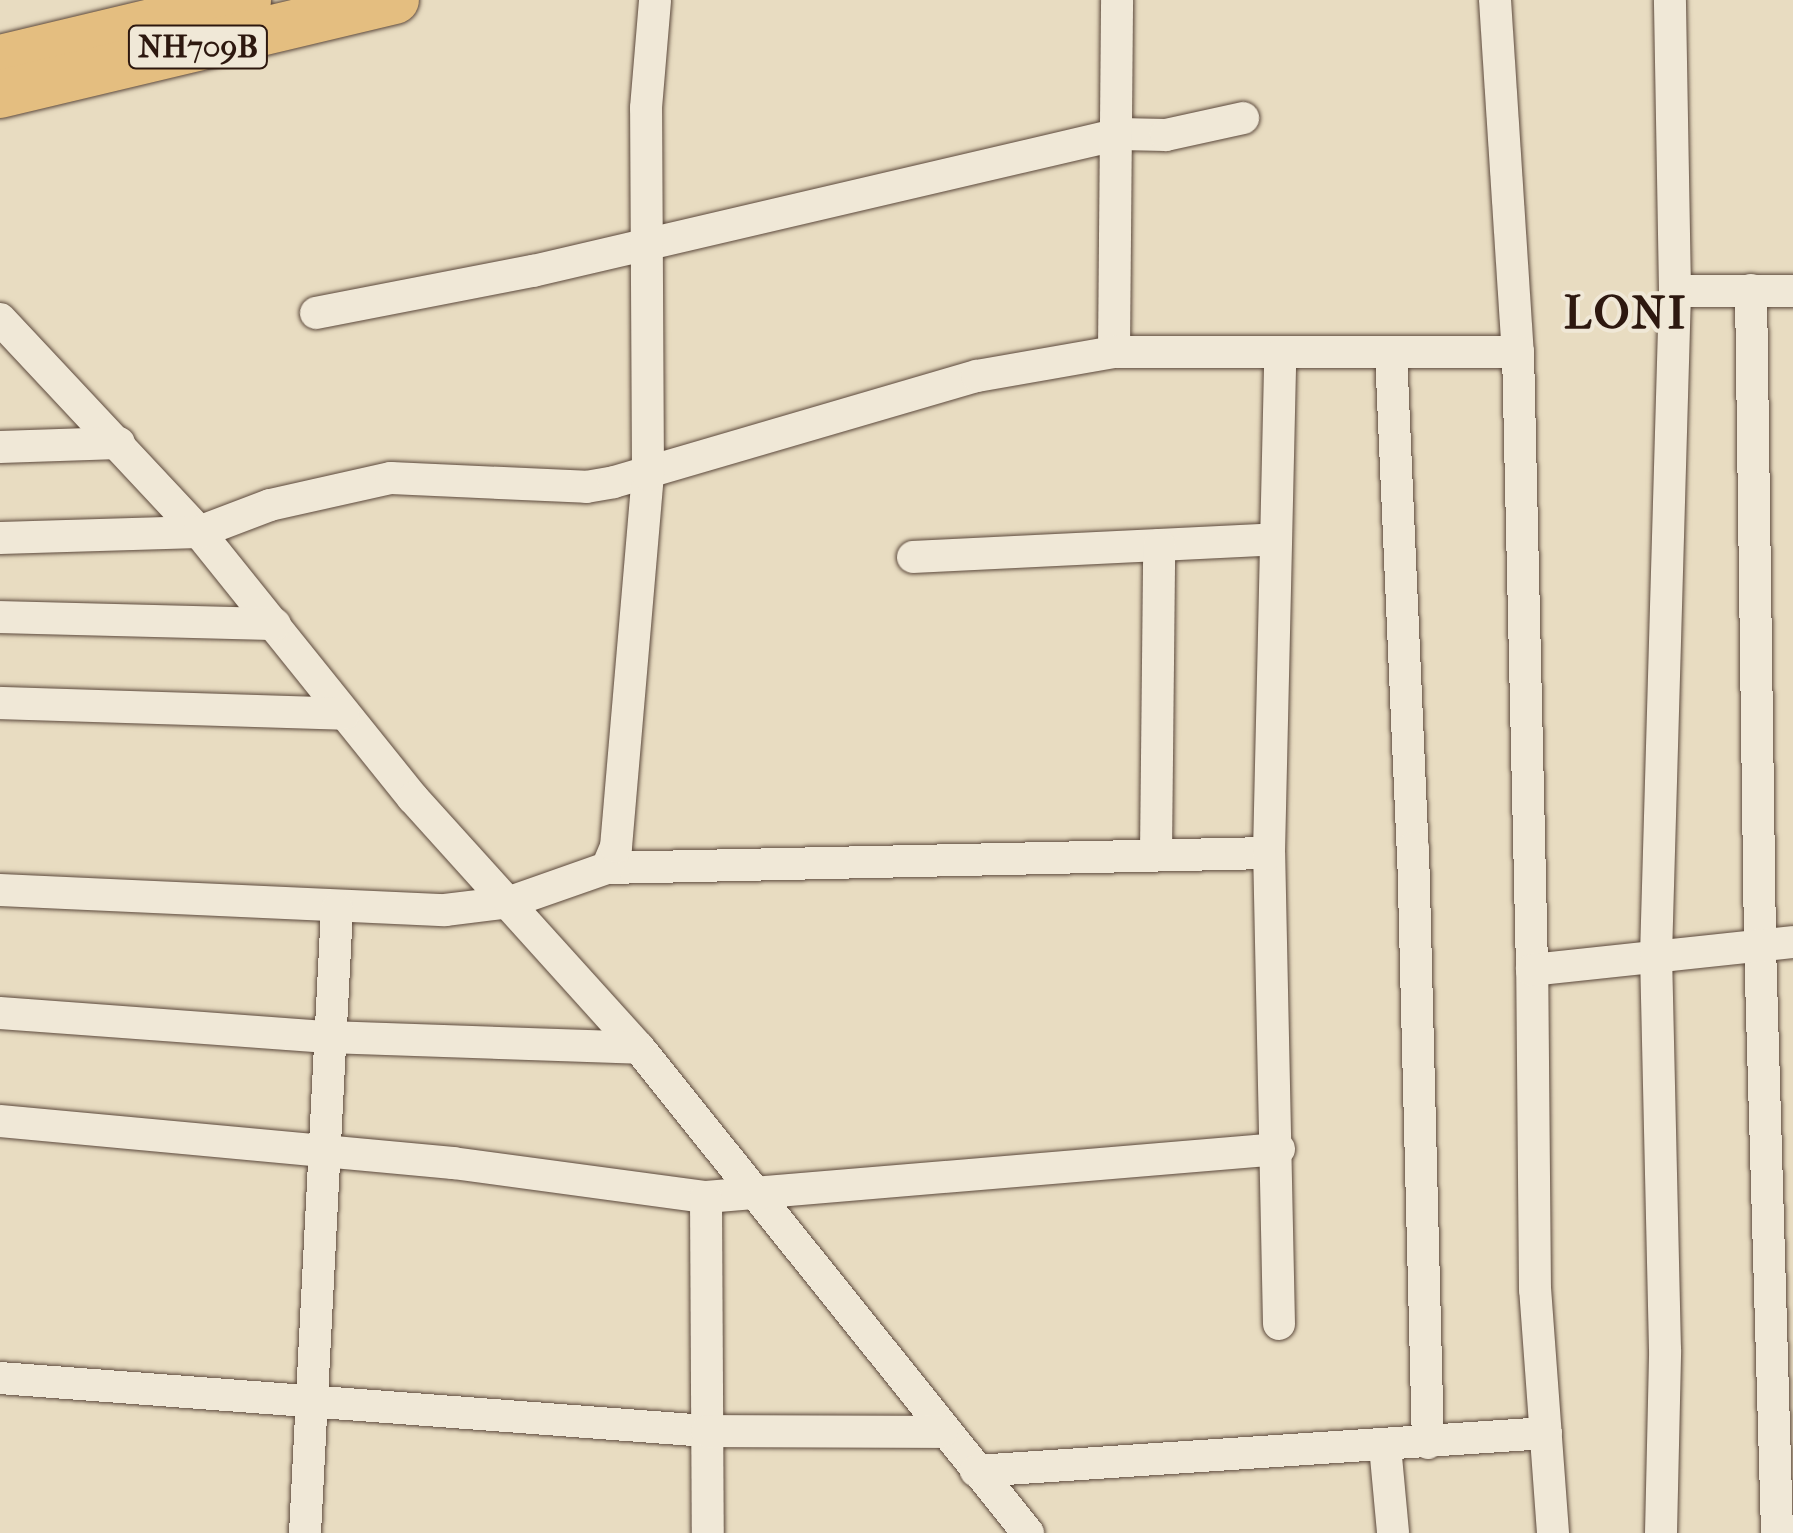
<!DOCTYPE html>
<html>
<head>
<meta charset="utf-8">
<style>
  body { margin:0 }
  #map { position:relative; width:1793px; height:1533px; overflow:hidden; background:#e8dcc1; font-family:"IM FELL French Canon",serif }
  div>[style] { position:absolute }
  .roads { filter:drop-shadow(0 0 2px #5c493c) drop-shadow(0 0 2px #5c493c) }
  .minor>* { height:32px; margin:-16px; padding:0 16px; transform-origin:16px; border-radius:16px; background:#f0e8d7 }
  .highway>* { height:48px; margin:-24px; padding:0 24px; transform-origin:24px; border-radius:24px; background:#e4be80 }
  span { translate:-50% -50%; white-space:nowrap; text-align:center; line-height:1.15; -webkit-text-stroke:8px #f0e8d7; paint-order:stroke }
  .shield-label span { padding:2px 8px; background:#f0e8d7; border:2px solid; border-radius:8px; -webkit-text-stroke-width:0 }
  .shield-label { font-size:32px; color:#2d180f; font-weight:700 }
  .district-label { font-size:45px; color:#2d180f; font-weight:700; letter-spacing:2.5px }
</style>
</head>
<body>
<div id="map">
  <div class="roads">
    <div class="minor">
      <div style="left:1495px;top:0;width:353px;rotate:86.3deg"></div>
      <div style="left:1518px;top:352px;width:618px;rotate:88.7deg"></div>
      <div style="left:1751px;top:290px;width:655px;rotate:89.21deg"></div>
      <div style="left:1760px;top:945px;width:588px;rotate:88.34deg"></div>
      <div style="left:1675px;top:291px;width:118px"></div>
      <div style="left:316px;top:313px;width:221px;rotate:-11deg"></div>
      <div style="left:533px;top:271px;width:603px;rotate:-13.14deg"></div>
      <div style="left:1120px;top:134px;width:46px;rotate:1.2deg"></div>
      <div style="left:1166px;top:135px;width:79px;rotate:-12.4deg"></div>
      <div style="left:0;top:319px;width:291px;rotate:46.9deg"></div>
      <div style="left:199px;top:532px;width:341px;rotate:51.2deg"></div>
      <div style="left:413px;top:798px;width:337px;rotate:47.9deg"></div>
      <div style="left:639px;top:1048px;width:622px;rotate:51.27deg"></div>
      <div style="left:1114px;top:352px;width:352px;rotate:-89.5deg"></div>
      <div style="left:1391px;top:353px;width:495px;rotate:87.5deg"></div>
      <div style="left:1413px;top:848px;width:595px;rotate:88.56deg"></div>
      <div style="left:0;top:447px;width:119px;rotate:-1.9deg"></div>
      <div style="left:0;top:538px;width:199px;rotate:-1.7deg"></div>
      <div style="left:199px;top:532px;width:76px;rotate:-20.8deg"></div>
      <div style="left:270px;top:505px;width:124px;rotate:-12.6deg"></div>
      <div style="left:391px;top:478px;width:195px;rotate:2.6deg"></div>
      <div style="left:586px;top:487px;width:28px;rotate:-10deg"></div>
      <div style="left:614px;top:482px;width:378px;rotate:-16.3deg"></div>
      <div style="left:977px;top:376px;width:139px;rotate:-9.9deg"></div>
      <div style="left:1114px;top:352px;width:404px"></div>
      <div style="left:913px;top:557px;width:363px;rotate:-2.8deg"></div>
      <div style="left:0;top:617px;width:275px;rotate:1.5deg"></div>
      <div style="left:0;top:703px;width:344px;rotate:1.8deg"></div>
      <div style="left:1156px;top:853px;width:308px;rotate:-89.4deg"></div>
      <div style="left:607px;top:868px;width:662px;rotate:-1.3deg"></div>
      <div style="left:0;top:890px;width:445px;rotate:2.6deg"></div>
      <div style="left:445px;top:910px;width:65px;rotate:-7deg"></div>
      <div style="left:510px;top:902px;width:103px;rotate:-19.3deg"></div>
      <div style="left:607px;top:868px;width:23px;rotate:-67deg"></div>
      <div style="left:616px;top:847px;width:373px;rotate:-85.1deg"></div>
      <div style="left:648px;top:475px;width:367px;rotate:-90.3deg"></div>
      <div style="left:646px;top:108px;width:108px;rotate:-85.2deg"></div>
      <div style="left:0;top:1013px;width:329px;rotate:4.2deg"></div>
      <div style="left:328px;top:1037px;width:311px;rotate:2deg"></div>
      <div style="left:0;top:1121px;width:455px;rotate:5.3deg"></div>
      <div style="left:453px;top:1163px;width:255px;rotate:7.7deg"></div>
      <div style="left:706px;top:1197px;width:575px;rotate:-4.79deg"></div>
      <div style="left:706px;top:1197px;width:336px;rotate:89.7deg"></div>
      <div style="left:1279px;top:1324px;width:471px;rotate:-91.2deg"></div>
      <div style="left:1269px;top:853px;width:498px;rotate:-88.7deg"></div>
      <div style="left:0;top:1378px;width:709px;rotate:4.29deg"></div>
      <div style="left:707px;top:1431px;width:235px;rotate:0.2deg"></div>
      <div style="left:1385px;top:1446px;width:87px;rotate:84.7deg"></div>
      <div style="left:976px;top:1471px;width:571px;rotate:-3.81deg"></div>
      <div style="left:305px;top:1533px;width:625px;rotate:-87.06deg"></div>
      <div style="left:1553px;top:1533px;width:244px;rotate:-94.2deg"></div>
      <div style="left:1535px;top:1290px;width:320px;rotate:-90.5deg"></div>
      <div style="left:1532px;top:970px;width:262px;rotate:-6.1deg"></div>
      <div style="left:1661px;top:1533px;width:183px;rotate:-88.7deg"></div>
      <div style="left:1665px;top:1350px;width:394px;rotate:-91.3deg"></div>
      <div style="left:1656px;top:956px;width:665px;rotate:-88.36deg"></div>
      <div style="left:1675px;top:291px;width:291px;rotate:-91deg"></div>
    </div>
    <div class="highway">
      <div style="left:0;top:59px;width:254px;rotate:-13.4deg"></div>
      <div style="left:0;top:94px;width:406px;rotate:-13.4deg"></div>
    </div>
  </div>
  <div class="shield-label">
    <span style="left:198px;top:47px">NH709B</span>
  </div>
  <div class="district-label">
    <span style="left:1626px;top:314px">LONI</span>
  </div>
</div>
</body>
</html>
